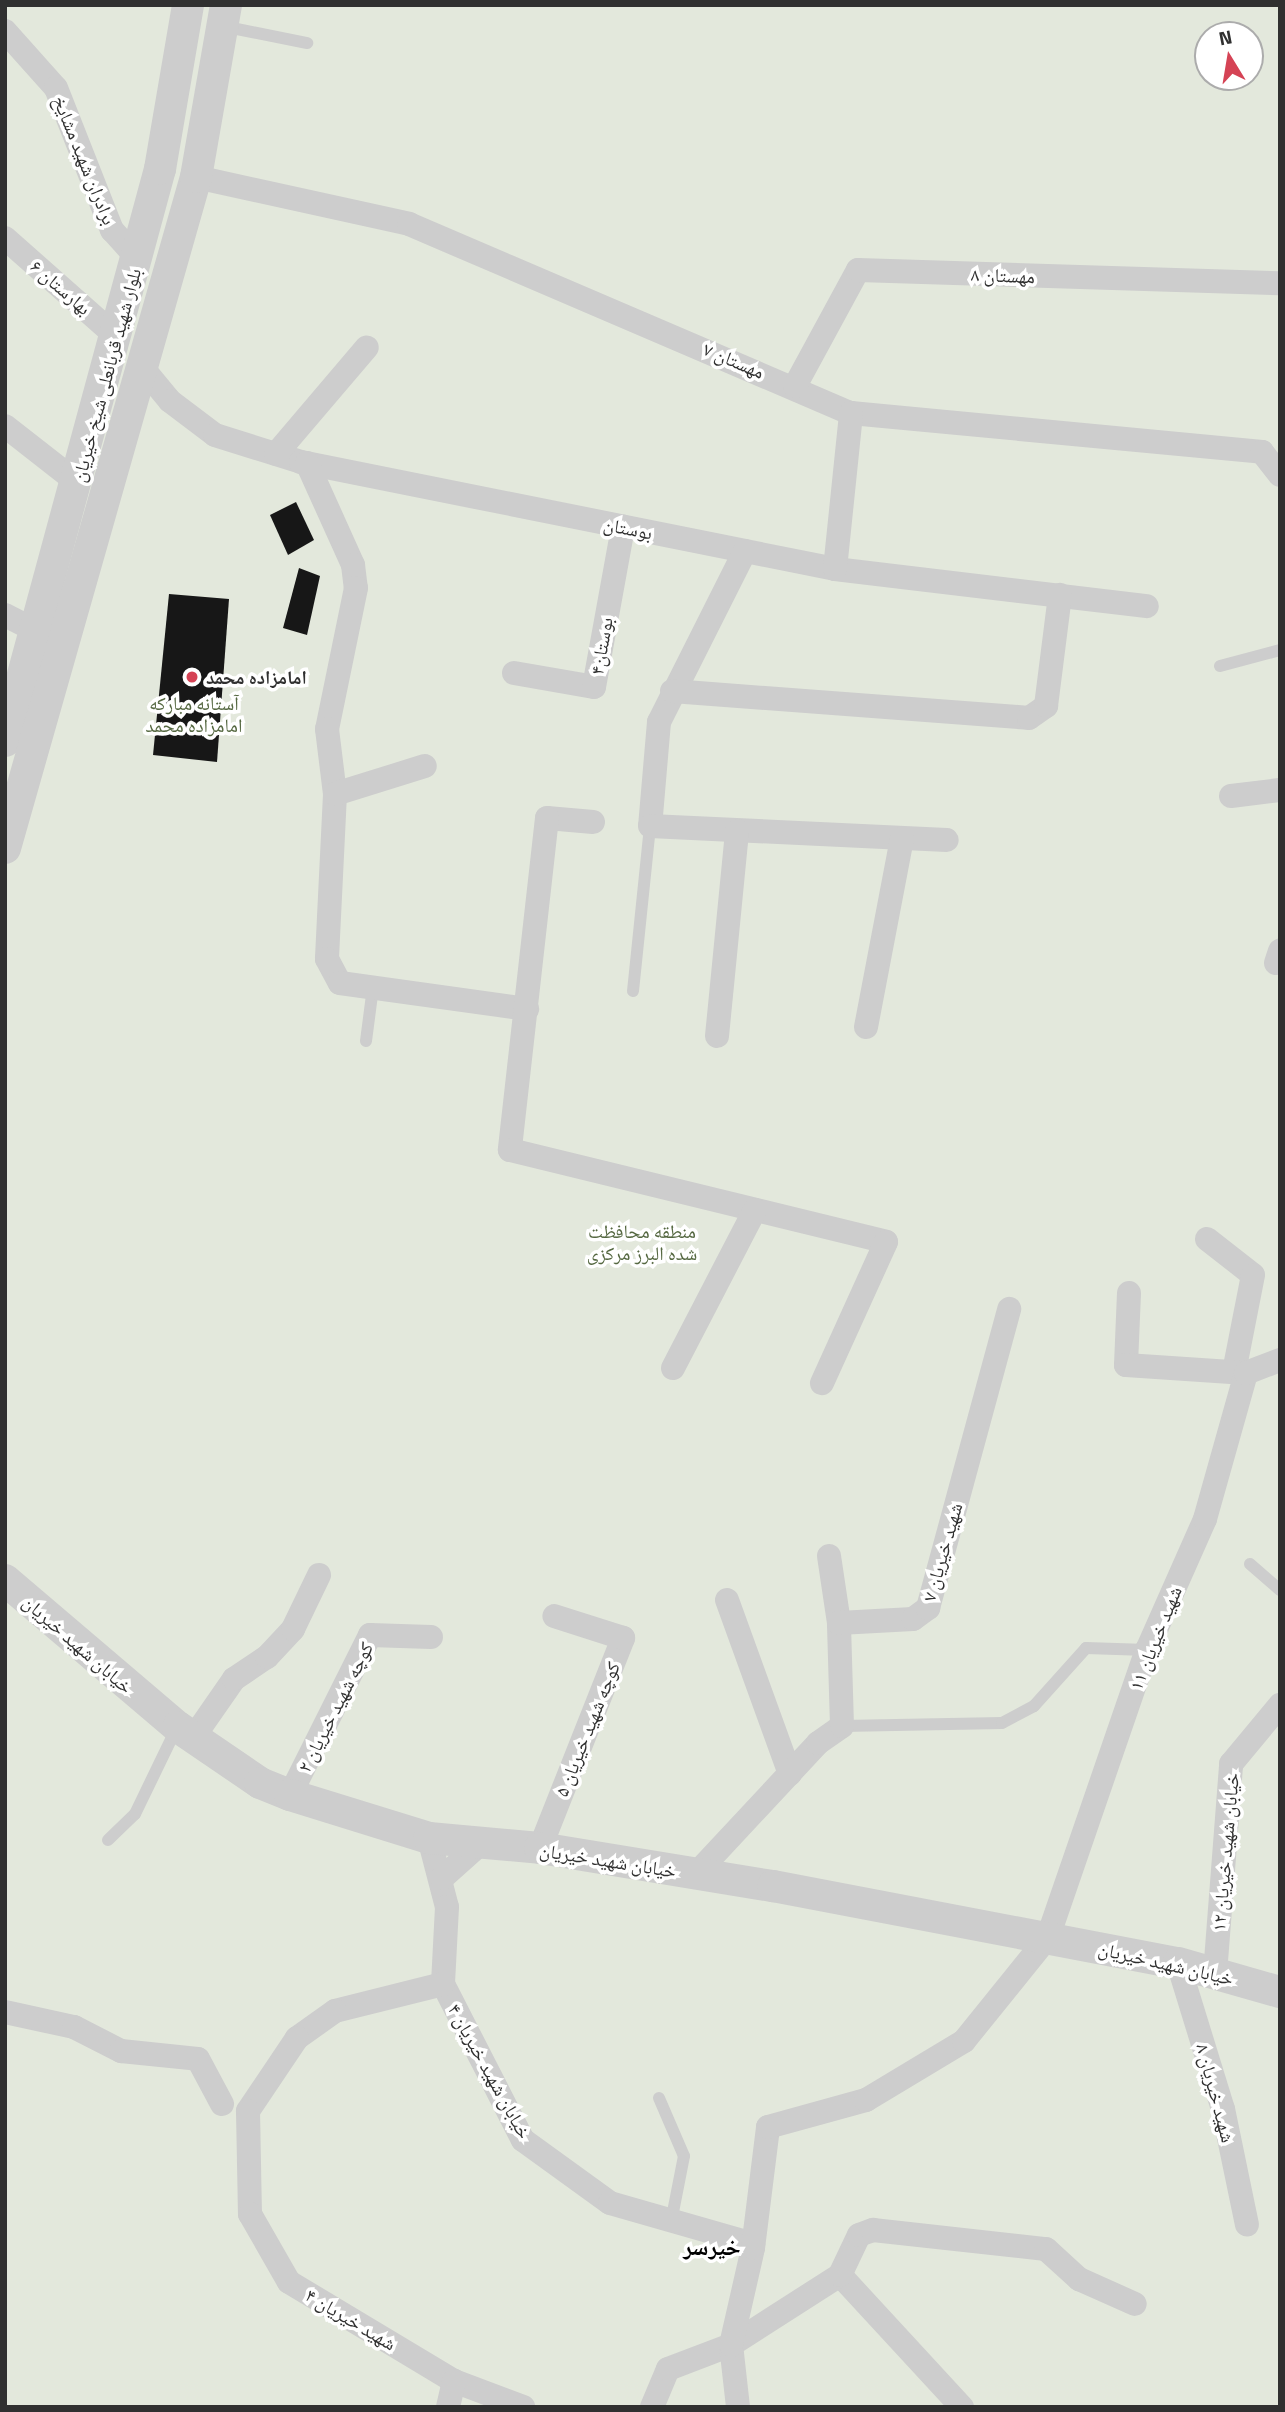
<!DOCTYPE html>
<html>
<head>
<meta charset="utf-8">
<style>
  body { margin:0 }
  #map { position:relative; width:1285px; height:2412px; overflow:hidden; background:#fff; font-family:"Titillium Web","Noto Naskh Arabic",sans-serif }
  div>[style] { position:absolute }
  .green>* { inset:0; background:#e3e8dc }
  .building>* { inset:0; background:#171717 }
  .service>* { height:12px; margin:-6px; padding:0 6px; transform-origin:6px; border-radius:6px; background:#cdcdcd }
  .minor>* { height:24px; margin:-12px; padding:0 12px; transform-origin:12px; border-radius:12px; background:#cdcdcd }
  .tertiary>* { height:32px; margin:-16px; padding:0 16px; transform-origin:16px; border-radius:16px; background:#cdcdcd }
  .dots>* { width:19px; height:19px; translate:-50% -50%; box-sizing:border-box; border:4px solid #fff; border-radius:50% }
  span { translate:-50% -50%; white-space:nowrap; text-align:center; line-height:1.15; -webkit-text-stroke:7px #fff; paint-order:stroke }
  .street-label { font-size:19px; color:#303030 }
  .poi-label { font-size:19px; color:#303030; font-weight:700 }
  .left { translate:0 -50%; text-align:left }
  .park-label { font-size:19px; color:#556841 }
  .quarter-label { font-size:23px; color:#000; font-weight:700 }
  .frame { position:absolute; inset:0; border:7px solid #303030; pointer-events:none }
  .north { position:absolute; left:1194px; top:21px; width:70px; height:70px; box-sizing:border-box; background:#fff; border:2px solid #acacac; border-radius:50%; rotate:349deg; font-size:19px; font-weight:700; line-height:28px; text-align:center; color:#303030 }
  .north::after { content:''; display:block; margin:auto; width:24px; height:32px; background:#d54355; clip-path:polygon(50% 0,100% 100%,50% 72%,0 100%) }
</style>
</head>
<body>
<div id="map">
  <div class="green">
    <div style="clip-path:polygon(evenodd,5px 5px,1280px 5px,1280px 2407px,5px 2407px,5px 5px,1208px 35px,1250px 35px,1250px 77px,1208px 77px,1208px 35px)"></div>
  </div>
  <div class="building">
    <div style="clip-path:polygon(296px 502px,314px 540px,288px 555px,270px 515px)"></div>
    <div style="clip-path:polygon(299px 568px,320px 576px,307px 635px,283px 628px)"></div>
    <div style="clip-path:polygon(169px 594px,229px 599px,217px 762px,153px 755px)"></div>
  </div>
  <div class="service">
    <div style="left:222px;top:26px;width:87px;rotate:11.3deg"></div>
    <div style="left:1220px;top:666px;width:62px;rotate:-14.9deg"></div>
    <div style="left:633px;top:991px;width:166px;rotate:-84.1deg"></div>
    <div style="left:366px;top:1041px;width:54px;rotate:-82.6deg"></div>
    <div style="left:1250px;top:1564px;width:40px;rotate:41deg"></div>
    <div style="left:842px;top:1726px;width:160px;rotate:-1.1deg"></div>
    <div style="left:1002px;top:1723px;width:36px;rotate:-28deg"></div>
    <div style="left:1034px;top:1706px;width:78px;rotate:-48.1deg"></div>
    <div style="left:1086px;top:1648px;width:61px;rotate:1.9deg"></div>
    <div style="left:108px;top:1840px;width:37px;rotate:-44deg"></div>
    <div style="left:135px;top:1814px;width:97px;rotate:-64.2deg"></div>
    <div style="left:659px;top:2098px;width:63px;rotate:66.7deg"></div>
    <div style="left:684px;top:2156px;width:62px;rotate:101.1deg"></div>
  </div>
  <div class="minor">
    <div style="left:5px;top:31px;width:76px;rotate:48.2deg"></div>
    <div style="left:56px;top:88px;width:153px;rotate:68.5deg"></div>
    <div style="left:112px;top:230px;width:38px;rotate:48deg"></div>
    <div style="left:196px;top:177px;width:218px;rotate:12.4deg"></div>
    <div style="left:409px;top:224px;width:481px;rotate:23.2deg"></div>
    <div style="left:851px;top:413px;width:413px;rotate:5.4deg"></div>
    <div style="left:1262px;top:452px;width:29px;rotate:52deg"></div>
    <div style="left:5px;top:238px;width:149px;rotate:41.5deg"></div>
    <div style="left:141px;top:366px;width:45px;rotate:50.4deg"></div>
    <div style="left:170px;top:401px;width:56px;rotate:37.1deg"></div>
    <div style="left:215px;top:435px;width:90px;rotate:17.4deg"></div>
    <div style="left:301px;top:462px;width:545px;rotate:11.33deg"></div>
    <div style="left:835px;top:569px;width:314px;rotate:6.8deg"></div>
    <div style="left:795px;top:386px;width:132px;rotate:-61.5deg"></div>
    <div style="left:858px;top:270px;width:422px;rotate:1.8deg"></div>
    <div style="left:5px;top:426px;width:93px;rotate:38deg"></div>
    <div style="left:276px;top:454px;width:140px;rotate:-49.6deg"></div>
    <div style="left:307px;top:463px;width:112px;rotate:65.7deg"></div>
    <div style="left:353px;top:565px;width:23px;rotate:83deg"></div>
    <div style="left:356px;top:588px;width:144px;rotate:101.6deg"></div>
    <div style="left:327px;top:729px;width:65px;rotate:83deg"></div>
    <div style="left:335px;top:794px;width:165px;rotate:92.8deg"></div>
    <div style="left:327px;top:959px;width:27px;rotate:62deg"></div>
    <div style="left:340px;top:983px;width:189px;rotate:7.9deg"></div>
    <div style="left:745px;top:551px;width:191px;rotate:116.7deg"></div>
    <div style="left:659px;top:722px;width:104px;rotate:94.9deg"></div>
    <div style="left:650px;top:826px;width:297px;rotate:2.7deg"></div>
    <div style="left:835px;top:569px;width:157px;rotate:-84.1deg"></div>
    <div style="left:5px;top:615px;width:35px;rotate:27deg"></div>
    <div style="left:514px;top:673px;width:81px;rotate:9.9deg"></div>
    <div style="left:594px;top:687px;width:163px;rotate:-79.7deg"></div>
    <div style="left:672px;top:691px;width:358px;rotate:4.3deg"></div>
    <div style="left:1029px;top:718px;width:21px;rotate:-35deg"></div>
    <div style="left:1046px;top:706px;width:112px;rotate:-82.8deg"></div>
    <div style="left:335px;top:794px;width:94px;rotate:-17.3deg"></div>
    <div style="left:1231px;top:796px;width:49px;rotate:-7deg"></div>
    <div style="left:593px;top:822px;width:46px;rotate:-175deg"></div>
    <div style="left:547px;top:818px;width:334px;rotate:96.4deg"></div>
    <div style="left:510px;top:1150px;width:387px;rotate:13.7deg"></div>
    <div style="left:886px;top:1242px;width:155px;rotate:114.4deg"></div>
    <div style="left:1276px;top:963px;width:13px;rotate:-72deg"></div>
    <div style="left:866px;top:1027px;width:192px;rotate:-79.2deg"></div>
    <div style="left:717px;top:1036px;width:206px;rotate:-84.4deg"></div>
    <div style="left:1207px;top:1239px;width:58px;rotate:38deg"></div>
    <div style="left:1253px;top:1275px;width:99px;rotate:101.1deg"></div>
    <div style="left:1129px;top:1293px;width:72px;rotate:92.4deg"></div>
    <div style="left:1126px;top:1365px;width:120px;rotate:3.8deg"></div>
    <div style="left:673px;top:1368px;width:178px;rotate:-62.6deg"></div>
    <div style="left:829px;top:1556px;width:68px;rotate:81.5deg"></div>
    <div style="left:727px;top:1600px;width:185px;rotate:70.1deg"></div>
    <div style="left:193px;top:1738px;width:72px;rotate:-55.2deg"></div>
    <div style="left:234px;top:1679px;width:40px;rotate:-34deg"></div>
    <div style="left:267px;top:1657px;width:38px;rotate:-47deg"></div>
    <div style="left:293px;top:1629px;width:60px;rotate:-64.3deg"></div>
    <div style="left:290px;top:1795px;width:179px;rotate:-63.4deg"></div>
    <div style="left:370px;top:1635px;width:61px;rotate:1.9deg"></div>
    <div style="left:429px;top:1838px;width:71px;rotate:75.4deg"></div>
    <div style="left:447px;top:1907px;width:77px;rotate:93deg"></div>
    <div style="left:443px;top:1984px;width:175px;rotate:62.9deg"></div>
    <div style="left:523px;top:2140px;width:107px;rotate:35.9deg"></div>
    <div style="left:610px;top:2203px;width:149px;rotate:16deg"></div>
    <div style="left:540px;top:1848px;width:226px;rotate:-68.4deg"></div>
    <div style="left:623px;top:1638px;width:72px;rotate:-162.3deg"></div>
    <div style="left:695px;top:1875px;width:180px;rotate:-47deg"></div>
    <div style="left:818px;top:1743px;width:29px;rotate:-35deg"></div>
    <div style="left:842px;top:1726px;width:103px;rotate:-91.7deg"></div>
    <div style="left:839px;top:1623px;width:74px;rotate:-3.1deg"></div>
    <div style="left:913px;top:1619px;width:19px;rotate:-36deg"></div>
    <div style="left:928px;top:1608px;width:310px;rotate:-74.8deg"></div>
    <div style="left:442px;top:1878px;width:51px;rotate:-41.8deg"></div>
    <div style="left:1178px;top:1963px;width:153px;rotate:72.9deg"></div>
    <div style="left:1223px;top:2109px;width:118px;rotate:78.3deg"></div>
    <div style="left:1215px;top:1974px;width:211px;rotate:-85.6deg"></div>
    <div style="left:1231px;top:1764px;width:77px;rotate:-50.3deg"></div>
    <div style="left:443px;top:1984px;width:111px;rotate:166deg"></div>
    <div style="left:335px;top:2011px;width:47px;rotate:144.6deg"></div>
    <div style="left:297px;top:2038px;width:88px;rotate:123.9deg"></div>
    <div style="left:248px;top:2111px;width:103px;rotate:88.9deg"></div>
    <div style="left:250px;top:2214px;width:78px;rotate:60.2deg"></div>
    <div style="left:289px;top:2282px;width:192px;rotate:31deg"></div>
    <div style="left:454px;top:2381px;width:74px;rotate:20.6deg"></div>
    <div style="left:5px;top:2012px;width:71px;rotate:12.3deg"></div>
    <div style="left:74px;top:2027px;width:53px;rotate:27.1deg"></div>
    <div style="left:121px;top:2051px;width:77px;rotate:5.9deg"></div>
    <div style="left:198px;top:2059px;width:51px;rotate:61.9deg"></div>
    <div style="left:840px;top:2275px;width:180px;rotate:47.3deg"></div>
    <div style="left:448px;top:2407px;width:27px;rotate:-77deg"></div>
    <div style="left:652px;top:2407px;width:41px;rotate:-67.2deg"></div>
    <div style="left:668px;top:2369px;width:67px;rotate:-20.9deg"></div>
    <div style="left:731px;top:2345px;width:130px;rotate:-32.7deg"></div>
    <div style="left:840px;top:2275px;width:44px;rotate:-64.6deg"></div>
    <div style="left:859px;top:2235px;width:15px;rotate:-20deg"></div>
    <div style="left:873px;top:2230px;width:174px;rotate:6.3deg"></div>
    <div style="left:1046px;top:2249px;width:45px;rotate:42.3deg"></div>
    <div style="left:1079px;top:2279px;width:61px;rotate:24.1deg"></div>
    <div style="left:738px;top:2407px;width:62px;rotate:-96.4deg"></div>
    <div style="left:731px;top:2345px;width:99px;rotate:-77.2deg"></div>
    <div style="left:753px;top:2248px;width:122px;rotate:-82.9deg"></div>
    <div style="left:768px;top:2127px;width:102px;rotate:-15.4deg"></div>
    <div style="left:866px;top:2100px;width:114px;rotate:-31deg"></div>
    <div style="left:964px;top:2041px;width:134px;rotate:-51.1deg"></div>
    <div style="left:1048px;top:1937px;width:304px;rotate:-71deg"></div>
    <div style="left:1147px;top:1650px;width:143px;rotate:-66.1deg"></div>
    <div style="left:1205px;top:1519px;width:152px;rotate:-74.3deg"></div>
    <div style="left:1246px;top:1373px;width:36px;rotate:-21deg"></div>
  </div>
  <div class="tertiary">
    <div style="left:5px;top:741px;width:593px;rotate:-74.84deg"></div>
    <div style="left:160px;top:169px;width:166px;rotate:-80.3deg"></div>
    <div style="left:5px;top:848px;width:698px;rotate:-74.11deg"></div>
    <div style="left:196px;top:177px;width:175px;rotate:-80.1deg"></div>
    <div style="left:5px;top:1580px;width:227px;rotate:40.4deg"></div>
    <div style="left:178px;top:1727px;width:99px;rotate:34.3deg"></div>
    <div style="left:260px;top:1783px;width:32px;rotate:22deg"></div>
    <div style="left:290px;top:1795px;width:145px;rotate:17.2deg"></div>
    <div style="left:429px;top:1838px;width:111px;rotate:5.1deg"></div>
    <div style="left:540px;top:1848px;width:236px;rotate:9.3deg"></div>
    <div style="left:773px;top:1886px;width:412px;rotate:10.8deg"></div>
    <div style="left:1178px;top:1963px;width:106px;rotate:15.9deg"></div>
  </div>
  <div class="dots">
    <div style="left:192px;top:677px;background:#d54355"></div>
  </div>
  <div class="street-label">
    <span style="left:85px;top:160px;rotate:68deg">برادران شهید مشایخ</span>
    <span style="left:1003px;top:275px;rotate:2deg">مهستان ۸</span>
    <span style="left:61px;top:287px;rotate:41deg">بهارستان ۶</span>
    <span style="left:734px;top:360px;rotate:23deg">مهستان ۷</span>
    <span style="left:106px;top:375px;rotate:-75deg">بلوار شهید قربانعلی شیخ خیریان</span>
    <span style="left:628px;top:528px;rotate:11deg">بوستان</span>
    <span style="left:601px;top:646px;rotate:-80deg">بوستان۴</span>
    <span style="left:942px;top:1552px;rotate:-74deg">شهید خیریان ۷</span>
    <span style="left:1155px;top:1638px;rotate:-68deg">شهید خیریان ۱۱</span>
    <span style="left:78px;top:1644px;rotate:41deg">خیابان شهید خیریان</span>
    <span style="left:335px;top:1707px;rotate:-63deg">کوچه شهید خیریان ۲</span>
    <span style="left:587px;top:1729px;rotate:-68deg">کوچه شهید خیریان ۵</span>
    <span style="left:1225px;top:1852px;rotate:-85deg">خیابان شهید خیریان ۱۲</span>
    <span style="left:608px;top:1860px;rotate:9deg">خیابان شهید خیریان</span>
    <span style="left:1166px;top:1963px;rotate:13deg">خیابان شهید خیریان</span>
    <span style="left:490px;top:2071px;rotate:61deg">خیابان شهید خیریان ۴</span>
    <span style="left:1216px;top:2093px;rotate:75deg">شهید خیریان ۸</span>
    <span style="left:351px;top:2319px;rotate:31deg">شهید خیریان ۴</span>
  </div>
  <div class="poi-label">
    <span class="left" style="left:206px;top:677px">امامزاده محمد</span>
  </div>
  <div class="park-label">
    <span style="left:194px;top:714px">آستانه مبارکه<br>امامزاده محمد</span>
    <span style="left:642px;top:1242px">منطقه محافظت<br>شده البرز مرکزی</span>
  </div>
  <div class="quarter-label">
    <span style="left:712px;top:2247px">خیرسر</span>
  </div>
  <div class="frame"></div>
  <div class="north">N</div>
</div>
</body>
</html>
